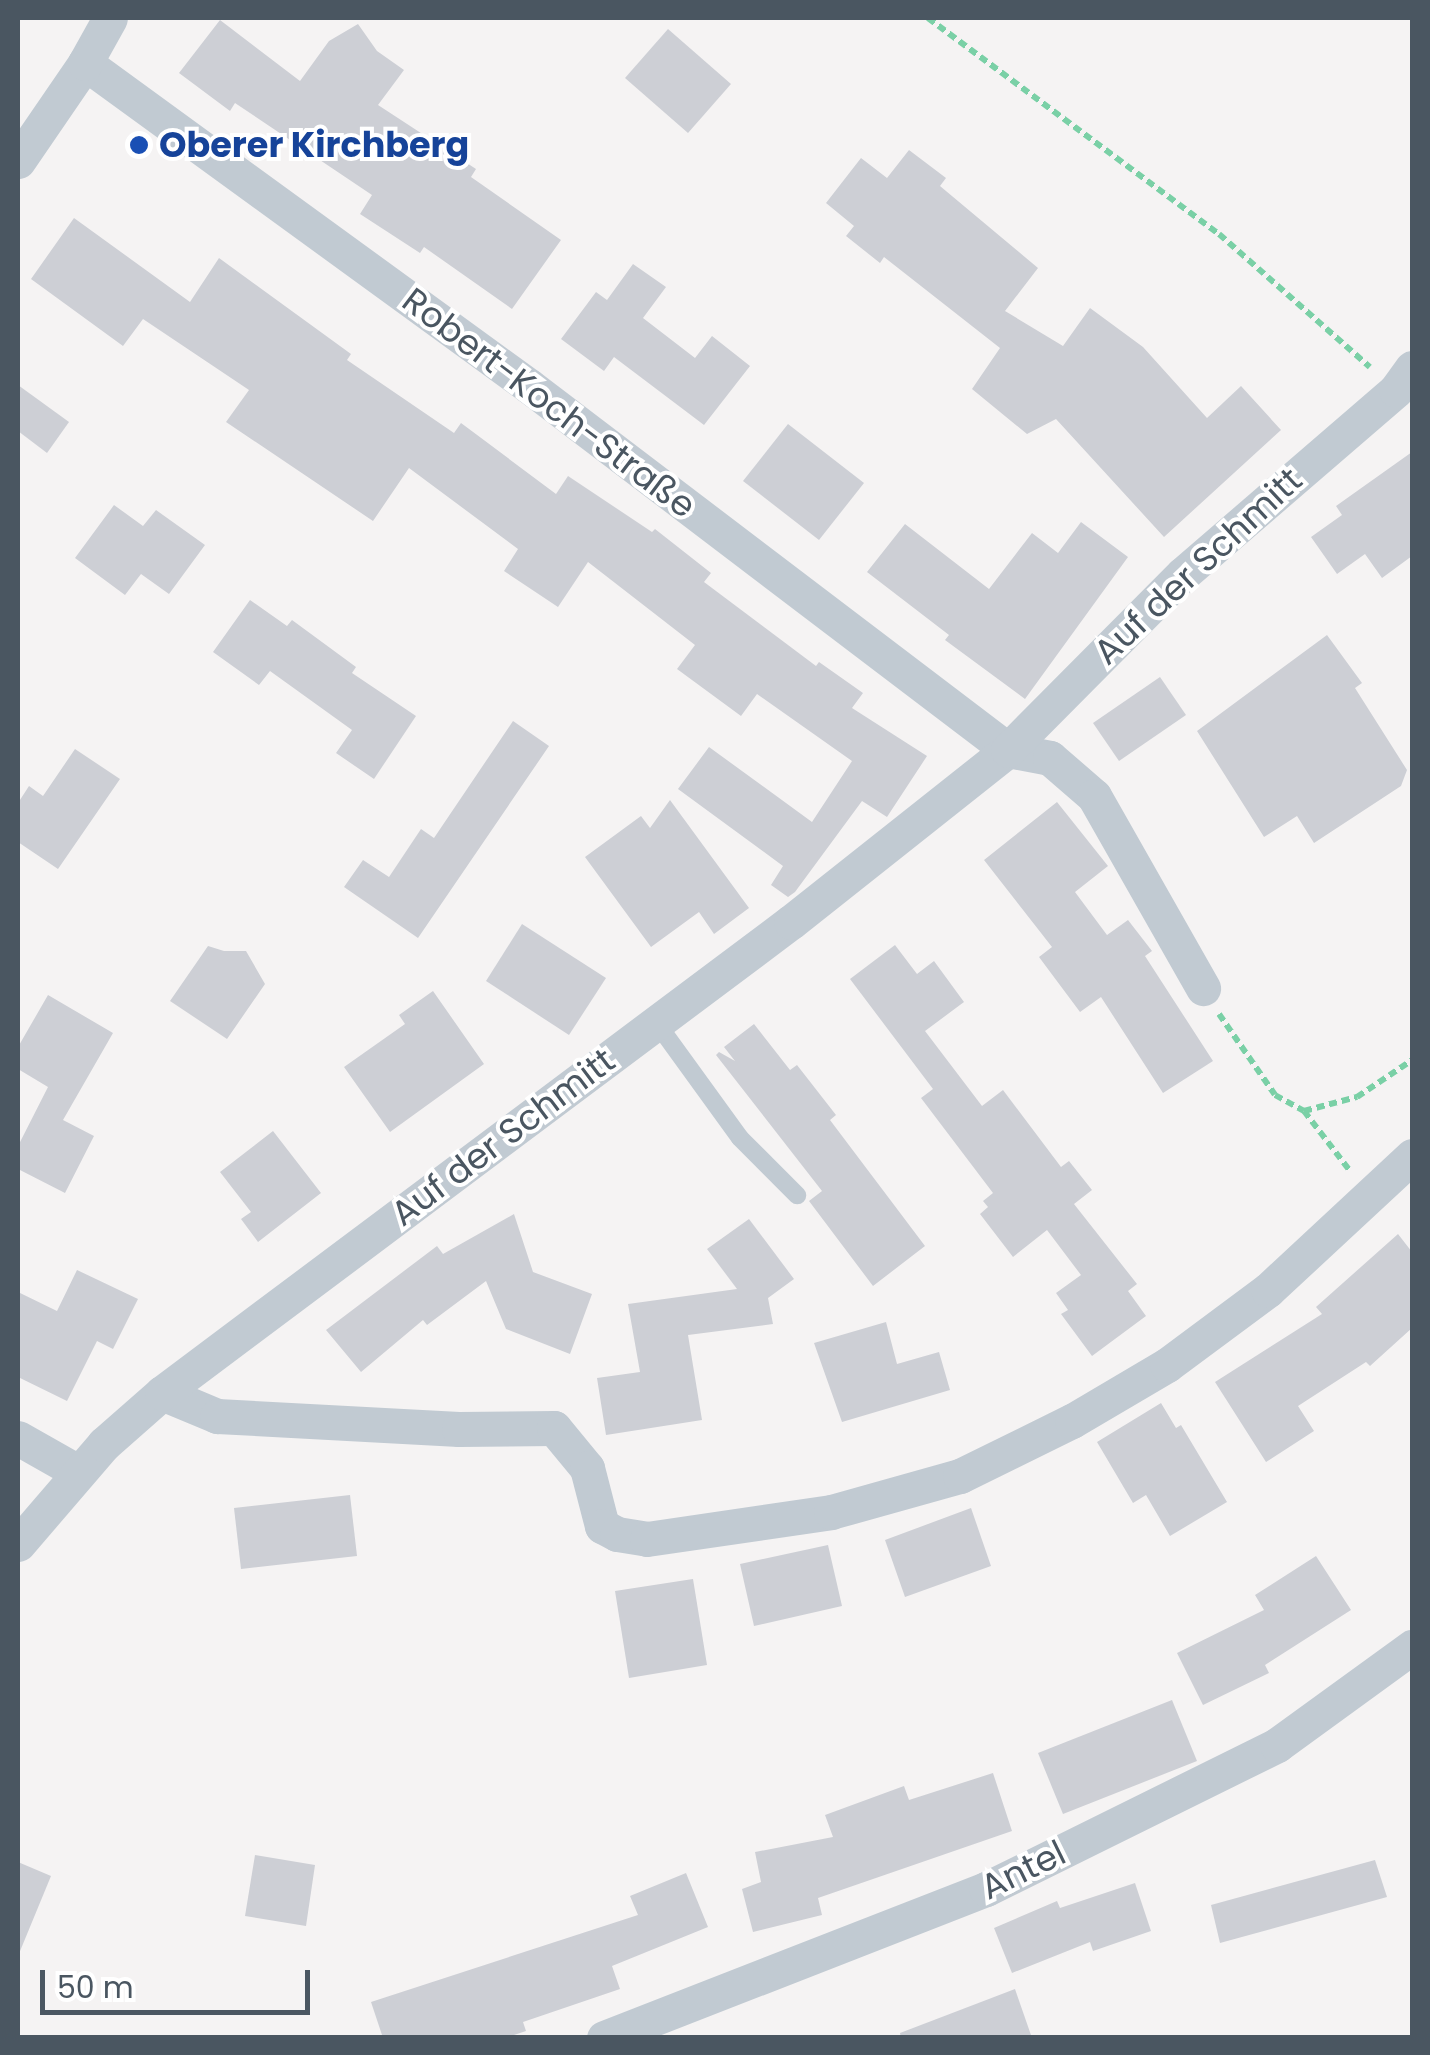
<!DOCTYPE html>
<html>
<head>
<meta charset="utf-8">
<style>
  body { margin:0 }
  #map { position:relative; width:1430px; height:2055px; overflow:hidden; background:#f5f3f3; font-family:Poppins,sans-serif }
  div>[style] { position:absolute }
  .building>* { inset:0; background:#cdcfd5 }
  .path>* { height:6px; margin-top:-3px; transform-origin:0; background:repeating-linear-gradient(90deg,#7ad0a6 0 8px,transparent 0 13px) }
  .service>* { height:18px; margin:-9px; padding:0 9px; transform-origin:9px; border-radius:9px; background:#c1cad2 }
  .minor>* { height:35px; margin:-17.5px; padding:0 17.5px; transform-origin:17.5px; border-radius:17.5px; background:#c1cad2 }
  .dots>* { width:28px; height:28px; translate:-50% -50%; box-sizing:border-box; border:5px solid #fff; border-radius:50% }
  span { translate:-50% -50%; white-space:nowrap; text-align:center; line-height:1.15; -webkit-text-stroke:8px #fff; paint-order:stroke }
  .transit-label { font-size:35px; color:#164399; font-weight:700 }
  .left { translate:0 -50%; text-align:left }
  .street-label { font-size:35px; color:#4a5661 }
  .frame { position:absolute; inset:0; border:20px solid #4a5661; pointer-events:none }
  .scale { position:absolute; left:40px; top:1970px; width:270px; height:45px; box-sizing:border-box; border:5px solid #4a5661; border-top:0; padding-left:12px; font-size:30px; line-height:35px; white-space:nowrap; color:#4a5661; -webkit-text-stroke:8px #fff; paint-order:stroke }
</style>
</head>
<body>
<div id="map">
  <div class="building">
    <div style="clip-path:polygon(220px 20px,300px 81px,329px 41px,358px 24px,377px 51px,404px 70px,378px 105px,476px 169px,471px 177px,561px 240px,512px 309px,424px 247px,420px 253px,360px 214px,372px 195px,235px 103px,230px 111px,179px 73px)"></div>
    <div style="clip-path:polygon(668px 29px,731px 84px,688px 133px,625px 78px)"></div>
    <div style="clip-path:polygon(909px 150px,946px 178px,940px 186px,1038px 268px,1005px 311px,1063px 346px,1090px 308px,1143px 347px,1207px 418px,1241px 386px,1281px 430px,1164px 537px,1056px 419px,1027px 434px,972px 389px,1000px 348px,884px 257px,880px 263px,846px 236px,854px 226px,826px 203px,861px 158px,887px 178px)"></div>
    <div style="clip-path:polygon(74px 218px,190px 302px,219px 258px,351px 354px,347px 360px,454px 433px,461px 423px,556px 494px,568px 476px,652px 532px,655px 529px,711px 573px,704px 582px,816px 666px,819px 662px,863px 693px,852px 708px,927px 756px,887px 817px,862px 801px,795px 892px,788px 897px,771px 885px,783px 866px,678px 789px,709px 747px,812px 822px,852px 761px,757px 694px,741px 716px,677px 669px,695px 645px,588px 562px,558px 607px,504px 571px,518px 549px,409px 468px,373px 521px,226px 422px,249px 390px,143px 319px,123px 346px,31px 279px)"></div>
    <div style="clip-path:polygon(633px 264px,666px 287px,643px 318px,695px 358px,712px 336px,750px 366px,704px 425px,614px 357px,604px 371px,561px 339px,596px 292px,607px 300px)"></div>
    <div style="clip-path:polygon(18px 385px,69px 422px,47px 453px,18px 431px)"></div>
    <div style="clip-path:polygon(788px 424px,864px 483px,819px 540px,743px 481px)"></div>
    <div style="clip-path:polygon(1412px 452px,1412px 556px,1382px 578px,1365px 554px,1337px 574px,1311px 537px,1342px 515px,1336px 506px)"></div>
    <div style="clip-path:polygon(114px 505px,143px 526px,156px 510px,205px 545px,169px 594px,141px 574px,125px 595px,75px 558px)"></div>
    <div style="clip-path:polygon(1081px 522px,1128px 557px,1025px 699px,945px 640px,949px 635px,867px 572px,905px 524px,989px 589px,1032px 533px,1058px 553px)"></div>
    <div style="clip-path:polygon(250px 600px,287px 626px,292px 620px,356px 667px,352px 673px,416px 716px,374px 779px,336px 753px,352px 730px,270px 671px,259px 685px,213px 652px)"></div>
    <div style="clip-path:polygon(1327px 635px,1362px 683px,1355px 688px,1407px 770px,1401px 786px,1314px 843px,1297px 816px,1264px 837px,1197px 731px)"></div>
    <div style="clip-path:polygon(1160px 677px,1186px 715px,1119px 761px,1093px 723px)"></div>
    <div style="clip-path:polygon(513px 721px,549px 746px,418px 938px,344px 887px,363px 860px,389px 877px,421px 829px,434px 838px)"></div>
    <div style="clip-path:polygon(75px 749px,120px 779px,58px 869px,18px 842px,18px 803px,29px 786px,43px 796px)"></div>
    <div style="clip-path:polygon(670px 800px,749px 908px,714px 934px,699px 912px,651px 947px,585px 857px,641px 816px,650px 828px)"></div>
    <div style="clip-path:polygon(1057px 802px,1108px 866px,1075px 892px,1107px 935px,1128px 920px,1152px 951px,1145px 956px,1213px 1061px,1163px 1093px,1101px 997px,1080px 1012px,1039px 957px,1052px 947px,984px 860px)"></div>
    <div style="clip-path:polygon(522px 924px,606px 978px,569px 1035px,486px 981px)"></div>
    <div style="clip-path:polygon(895px 945px,917px 974px,934px 961px,964px 1002px,925px 1031px,982px 1106px,1003px 1090px,1061px 1167px,1069px 1161px,1092px 1190px,1074px 1204px,1137px 1284px,1128px 1291px,1146px 1316px,1092px 1356px,1061px 1314px,1068px 1310px,1056px 1293px,1081px 1275px,1047px 1230px,1013px 1257px,980px 1214px,988px 1207px,983px 1201px,993px 1193px,921px 1098px,933px 1089px,850px 979px)"></div>
    <div style="clip-path:polygon(208px 946px,224px 951px,246px 951px,265px 984px,227px 1039px,170px 1001px)"></div>
    <div style="clip-path:polygon(433px 991px,484px 1064px,390px 1132px,344px 1067px,405px 1024px,399px 1015px)"></div>
    <div style="clip-path:polygon(48px 995px,113px 1033px,63px 1120px,94px 1136px,65px 1193px,18px 1169px,18px 1146px,48px 1087px,18px 1069px,18px 1047px)"></div>
    <div style="clip-path:polygon(754px 1024px,790px 1070px,797px 1065px,836px 1115px,830px 1120px,925px 1246px,873px 1286px,809px 1201px,822px 1191px,716px 1055px,719px 1052px,735px 1061px,724px 1047px)"></div>
    <div style="clip-path:polygon(273px 1131px,321px 1193px,258px 1242px,241px 1219px,251px 1212px,220px 1172px)"></div>
    <div style="clip-path:polygon(514px 1214px,533px 1272px,592px 1294px,570px 1354px,506px 1329px,486px 1281px,427px 1325px,423px 1320px,361px 1372px,326px 1330px,437px 1246px,443px 1254px)"></div>
    <div style="clip-path:polygon(749px 1219px,794px 1279px,768px 1298px,773px 1324px,688px 1335px,702px 1420px,606px 1435px,597px 1378px,640px 1372px,628px 1304px,737px 1289px,707px 1249px)"></div>
    <div style="clip-path:polygon(1398px 1234px,1412px 1252px,1412px 1328px,1370px 1366px,1366px 1362px,1298px 1406px,1314px 1431px,1266px 1462px,1215px 1382px,1322px 1314px,1316px 1307px)"></div>
    <div style="clip-path:polygon(77px 1270px,138px 1299px,113px 1349px,97px 1341px,67px 1401px,18px 1377px,18px 1292px,57px 1311px)"></div>
    <div style="clip-path:polygon(886px 1322px,897px 1364px,939px 1352px,950px 1390px,842px 1422px,814px 1343px)"></div>
    <div style="clip-path:polygon(1161px 1403px,1176px 1428px,1181px 1425px,1227px 1502px,1170px 1536px,1146px 1495px,1133px 1503px,1097px 1442px)"></div>
    <div style="clip-path:polygon(350px 1495px,357px 1556px,241px 1569px,234px 1508px)"></div>
    <div style="clip-path:polygon(971px 1508px,991px 1566px,905px 1597px,885px 1540px)"></div>
    <div style="clip-path:polygon(828px 1545px,842px 1606px,754px 1626px,740px 1564px)"></div>
    <div style="clip-path:polygon(1316px 1556px,1351px 1610px,1265px 1665px,1269px 1673px,1203px 1705px,1177px 1653px,1264px 1610px,1255px 1595px)"></div>
    <div style="clip-path:polygon(693px 1579px,707px 1665px,629px 1678px,615px 1591px)"></div>
    <div style="clip-path:polygon(1172px 1700px,1197px 1761px,1063px 1814px,1038px 1753px)"></div>
    <div style="clip-path:polygon(993px 1773px,1012px 1831px,818px 1898px,822px 1915px,753px 1932px,742px 1889px,761px 1882px,755px 1852px,833px 1837px,825px 1815px,904px 1786px,909px 1800px)"></div>
    <div style="clip-path:polygon(255px 1855px,315px 1865px,306px 1926px,245px 1916px)"></div>
    <div style="clip-path:polygon(1375px 1860px,1387px 1897px,1220px 1943px,1211px 1905px)"></div>
    <div style="clip-path:polygon(18px 1862px,51px 1876px,18px 1956px)"></div>
    <div style="clip-path:polygon(686px 1873px,708px 1927px,612px 1966px,620px 1989px,523px 2022px,526px 2031px,505px 2038px,383px 2038px,371px 2002px,638px 1915px,630px 1896px)"></div>
    <div style="clip-path:polygon(1135px 1883px,1151px 1931px,1093px 1951px,1090px 1942px,1012px 1973px,994px 1928px,1057px 1901px,1060px 1908px)"></div>
    <div style="clip-path:polygon(1015px 1989px,1032px 2038px,901px 2038px,900px 2033px)"></div>
  </div>
  <div class="path">
    <div style="left:928px;top:18px;width:362px;rotate:36.6deg"></div>
    <div style="left:1219px;top:234px;width:201px;rotate:41.4deg"></div>
    <div style="left:1219px;top:1014px;width:98px;rotate:55.3deg"></div>
    <div style="left:1275px;top:1095px;width:33px;rotate:29deg"></div>
    <div style="left:1304px;top:1111px;width:55px;rotate:-14.8deg"></div>
    <div style="left:1357px;top:1097px;width:66px;rotate:-33.9deg"></div>
    <div style="left:1304px;top:1111px;width:76px;rotate:52.5deg"></div>
  </div>
  <div class="service">
    <div style="left:656px;top:1022px;width:143px;rotate:54.1deg"></div>
    <div style="left:740px;top:1138px;width:81px;rotate:45deg"></div>
  </div>
  <div class="minor">
    <div style="left:85px;top:63px;width:549px;rotate:36.04deg"></div>
    <div style="left:529px;top:386px;width:602px;rotate:37.23deg"></div>
    <div style="left:1008px;top:750px;width:43px;rotate:10.8deg"></div>
    <div style="left:1050px;top:758px;width:58px;rotate:40.8deg"></div>
    <div style="left:1094px;top:796px;width:221px;rotate:60.4deg"></div>
    <div style="left:18px;top:161px;width:119px;rotate:-55.6deg"></div>
    <div style="left:85px;top:63px;width:51px;rotate:-60.9deg"></div>
    <div style="left:162px;top:1393px;width:60px;rotate:22.7deg"></div>
    <div style="left:217px;top:1416px;width:242px;rotate:3.1deg"></div>
    <div style="left:459px;top:1429px;width:95px;rotate:-0.6deg"></div>
    <div style="left:554px;top:1428px;width:52px;rotate:50.5deg"></div>
    <div style="left:587px;top:1468px;width:60px;rotate:75.5deg"></div>
    <div style="left:602px;top:1526px;width:17px;rotate:28deg"></div>
    <div style="left:617px;top:1534px;width:30px;rotate:9deg"></div>
    <div style="left:647px;top:1539px;width:186px;rotate:-8.3deg"></div>
    <div style="left:831px;top:1512px;width:134px;rotate:-15.6deg"></div>
    <div style="left:960px;top:1476px;width:125px;rotate:-26.2deg"></div>
    <div style="left:1072px;top:1421px;width:110px;rotate:-30.5deg"></div>
    <div style="left:1167px;top:1365px;width:126px;rotate:-36.6deg"></div>
    <div style="left:1268px;top:1290px;width:197px;rotate:-42.9deg"></div>
    <div style="left:18px;top:1438px;width:69px;rotate:29.5deg"></div>
    <div style="left:18px;top:1544px;width:132px;rotate:-49.3deg"></div>
    <div style="left:104px;top:1444px;width:77px;rotate:-41.3deg"></div>
    <div style="left:162px;top:1393px;width:786px;rotate:-36.83deg"></div>
    <div style="left:791px;top:922px;width:277px;rotate:-38.4deg"></div>
    <div style="left:1008px;top:750px;width:248px;rotate:-45.2deg"></div>
    <div style="left:1183px;top:574px;width:281px;rotate:-40.8deg"></div>
    <div style="left:1396px;top:390px;width:27px;rotate:-54deg"></div>
    <div style="left:604px;top:2038px;width:410px;rotate:-21.3deg"></div>
    <div style="left:986px;top:1889px;width:325px;rotate:-26.3deg"></div>
    <div style="left:1277px;top:1745px;width:167px;rotate:-36deg"></div>
  </div>
  <div class="dots">
    <div style="left:139px;top:145px;background:#1a4fb4"></div>
  </div>
  <div class="transit-label">
    <span class="left" style="left:159px;top:145px">Oberer Kirchberg</span>
  </div>
  <div class="street-label">
    <span style="left:549px;top:403px;rotate:37deg">Robert-Koch-Straße</span>
    <span style="left:1198px;top:566px;rotate:-43deg">Auf der Schmitt</span>
    <span style="left:503px;top:1137px;rotate:-37deg">Auf der Schmitt</span>
    <span style="left:1023px;top:1870px;rotate:-26deg">Antel</span>
  </div>
  <div class="frame"></div>
  <div class="scale">50 m</div>
</div>
</body>
</html>
